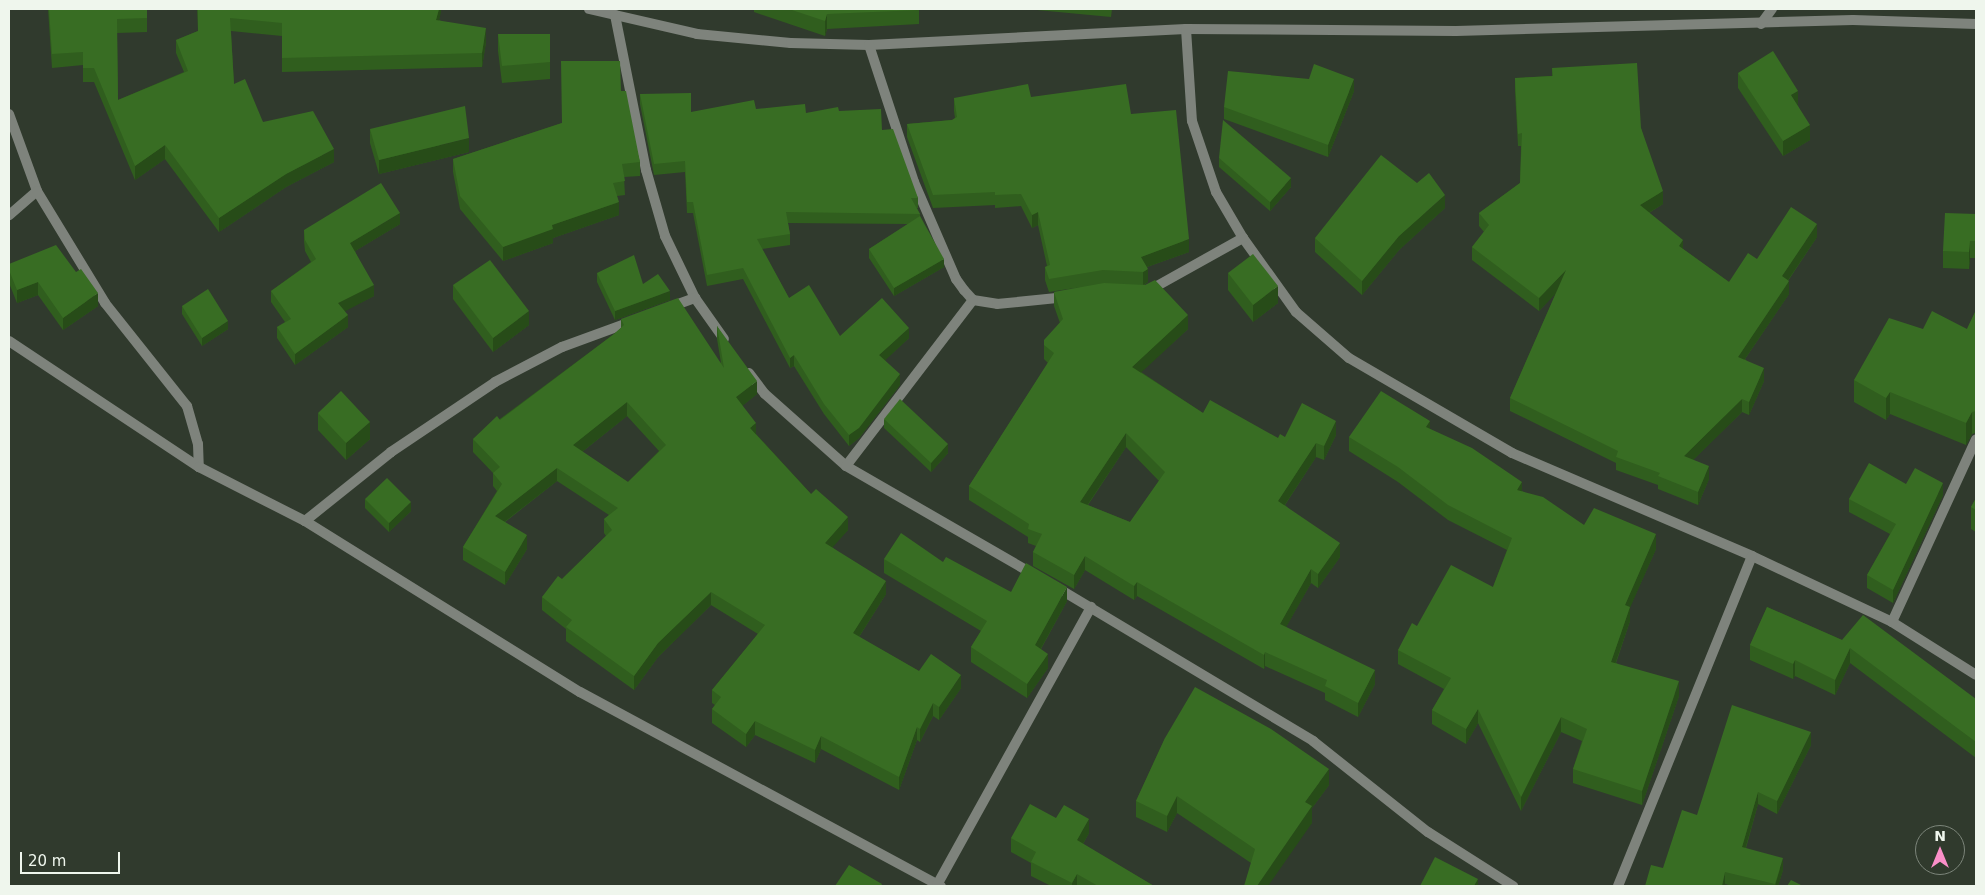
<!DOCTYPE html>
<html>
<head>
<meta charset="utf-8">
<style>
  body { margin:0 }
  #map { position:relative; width:1985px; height:895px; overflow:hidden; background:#303a2d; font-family:"DejaVu Sans",sans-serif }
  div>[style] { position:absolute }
  .street>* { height:10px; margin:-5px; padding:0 5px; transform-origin:5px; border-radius:5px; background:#7e837c }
  .wall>* { inset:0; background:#305e1e }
  .shaded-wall>* { inset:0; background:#274c18 }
  .building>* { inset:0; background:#386d23 }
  span { translate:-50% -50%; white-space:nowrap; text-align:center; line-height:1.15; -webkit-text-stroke:4px #303a2d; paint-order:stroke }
  .frame { position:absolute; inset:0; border:10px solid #eff6ed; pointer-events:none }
  .north { position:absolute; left:1915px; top:825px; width:50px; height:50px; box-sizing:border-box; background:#303a2d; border:1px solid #7c857a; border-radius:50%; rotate:0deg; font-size:14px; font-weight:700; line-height:20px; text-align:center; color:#eff6ed }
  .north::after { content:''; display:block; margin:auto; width:18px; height:22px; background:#fa8fc8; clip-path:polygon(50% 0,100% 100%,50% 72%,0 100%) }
  .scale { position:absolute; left:20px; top:852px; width:100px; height:22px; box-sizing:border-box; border:2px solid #eff6ed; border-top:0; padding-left:6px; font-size:15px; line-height:18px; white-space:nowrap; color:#eff6ed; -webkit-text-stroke:4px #303a2d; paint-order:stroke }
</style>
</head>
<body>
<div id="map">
  <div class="street">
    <div style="left:589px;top:9px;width:111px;rotate:13deg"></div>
    <div style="left:697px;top:34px;width:94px;rotate:5.5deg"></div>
    <div style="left:791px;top:43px;width:78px;rotate:1.5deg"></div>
    <div style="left:869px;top:45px;width:317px;rotate:-2.9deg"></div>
    <div style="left:1186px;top:29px;width:270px;rotate:0.4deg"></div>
    <div style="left:1456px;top:31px;width:397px;rotate:-1.6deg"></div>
    <div style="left:1853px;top:20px;width:123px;rotate:1.9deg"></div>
    <div style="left:615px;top:15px;width:158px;rotate:78.7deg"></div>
    <div style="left:646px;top:170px;width:69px;rotate:73.9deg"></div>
    <div style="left:665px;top:236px;width:69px;rotate:64.2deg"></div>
    <div style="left:695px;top:298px;width:50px;rotate:54.7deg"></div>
    <div style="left:1761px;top:24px;width:19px;rotate:-54deg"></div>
    <div style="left:1186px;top:29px;width:92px;rotate:86.3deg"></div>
    <div style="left:1192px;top:121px;width:75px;rotate:71.3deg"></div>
    <div style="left:1216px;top:192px;width:53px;rotate:59.6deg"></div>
    <div style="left:1243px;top:238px;width:91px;rotate:54.4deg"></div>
    <div style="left:1296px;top:312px;width:70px;rotate:41deg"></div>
    <div style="left:1349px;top:358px;width:189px;rotate:30.2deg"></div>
    <div style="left:1512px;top:453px;width:261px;rotate:23.2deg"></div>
    <div style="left:1752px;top:556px;width:155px;rotate:25.2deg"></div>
    <div style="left:1892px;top:622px;width:99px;rotate:32.2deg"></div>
    <div style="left:869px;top:45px;width:144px;rotate:71.8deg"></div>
    <div style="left:914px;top:182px;width:106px;rotate:66.6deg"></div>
    <div style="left:956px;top:279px;width:14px;rotate:54deg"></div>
    <div style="left:964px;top:290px;width:13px;rotate:48deg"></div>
    <div style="left:973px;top:300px;width:24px;rotate:9deg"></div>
    <div style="left:997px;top:304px;width:70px;rotate:-5.7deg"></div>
    <div style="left:9px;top:114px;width:82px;rotate:70deg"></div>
    <div style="left:37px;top:191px;width:37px;rotate:139deg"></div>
    <div style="left:37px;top:191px;width:131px;rotate:58.7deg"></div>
    <div style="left:105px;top:303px;width:132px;rotate:51.5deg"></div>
    <div style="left:187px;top:406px;width:40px;rotate:74deg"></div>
    <div style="left:198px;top:444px;width:23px;rotate:88deg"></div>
    <div style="left:1148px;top:291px;width:109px;rotate:-29.2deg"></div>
    <div style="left:670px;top:307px;width:27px;rotate:-20deg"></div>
    <div style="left:9px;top:341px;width:228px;rotate:33.6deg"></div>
    <div style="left:199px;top:467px;width:119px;rotate:27deg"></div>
    <div style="left:305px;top:521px;width:324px;rotate:31.9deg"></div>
    <div style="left:580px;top:692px;width:410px;rotate:28.3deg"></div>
    <div style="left:749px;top:373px;width:26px;rotate:53deg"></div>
    <div style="left:765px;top:394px;width:108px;rotate:41.6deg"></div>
    <div style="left:846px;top:466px;width:218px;rotate:30deg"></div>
    <div style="left:846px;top:466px;width:209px;rotate:-52.6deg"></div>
    <div style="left:305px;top:521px;width:110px;rotate:-38.7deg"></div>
    <div style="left:391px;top:452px;width:125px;rotate:-33.9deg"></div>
    <div style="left:495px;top:382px;width:76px;rotate:-27.6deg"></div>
    <div style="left:562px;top:347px;width:76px;rotate:-20.1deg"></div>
    <div style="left:1056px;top:587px;width:300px;rotate:30.9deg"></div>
    <div style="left:1313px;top:741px;width:147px;rotate:38.4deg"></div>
    <div style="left:1428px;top:832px;width:101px;rotate:32.4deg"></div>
    <div style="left:1892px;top:622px;width:201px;rotate:-65.3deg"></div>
    <div style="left:937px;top:885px;width:318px;rotate:-61deg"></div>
    <div style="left:1618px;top:886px;width:356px;rotate:-67.9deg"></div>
  </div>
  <div class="wall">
    <div style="clip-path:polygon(48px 9px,147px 9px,147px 32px,117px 33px,118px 100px,184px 72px,176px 53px,176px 40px,198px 31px,197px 9px,441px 9px,439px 20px,486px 42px,482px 67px,282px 72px,282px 36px,231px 31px,234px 84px,263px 122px,334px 162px,286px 187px,219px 232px,165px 159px,135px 180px,94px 82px,83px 82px,83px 65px,52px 68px)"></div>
    <div style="clip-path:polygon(754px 9px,917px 9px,919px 10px,919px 24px,827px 29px,825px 36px,754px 12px)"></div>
    <div style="clip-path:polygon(1037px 9px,1112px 9px,1111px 17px,1037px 10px)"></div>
    <div style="clip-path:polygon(498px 34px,550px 34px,550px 79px,502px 83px,498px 51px)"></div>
    <div style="clip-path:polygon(1552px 68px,1641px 128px,1663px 204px,1649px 213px,1683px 249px,1729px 282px,1757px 259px,1817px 237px,1788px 281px,1789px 294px,1745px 359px,1764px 381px,1749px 415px,1742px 412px,1693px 460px,1709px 479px,1698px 505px,1658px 489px,1658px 485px,1616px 470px,1616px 463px,1510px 411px,1510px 398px,1556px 293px,1539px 311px,1472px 260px,1472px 247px,1484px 232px,1479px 226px,1479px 213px,1520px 183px,1521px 146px,1518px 146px,1515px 91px,1515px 78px,1552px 76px)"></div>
    <div style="clip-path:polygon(1738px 73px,1798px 106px,1810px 140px,1783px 156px,1738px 88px)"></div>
    <div style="clip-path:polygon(621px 91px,640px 162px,640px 176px,624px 177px,625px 195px,617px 196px,619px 215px,553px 238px,553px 243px,503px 261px,460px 209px,453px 172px,453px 159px,562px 123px)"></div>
    <div style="clip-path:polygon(1354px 91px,1328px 157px,1224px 119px,1224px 107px)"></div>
    <div style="clip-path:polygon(640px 94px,691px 112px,756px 109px,806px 113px,839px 111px,882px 130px,918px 198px,918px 208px,917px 208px,920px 214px,920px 216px,944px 267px,894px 296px,869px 258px,869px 249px,908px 224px,788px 223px,790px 234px,790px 245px,762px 249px,789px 298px,840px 336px,909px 338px,885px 360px,900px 385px,859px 438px,849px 446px,824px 414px,794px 366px,790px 368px,743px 279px,707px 286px,693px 213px,687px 213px,685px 172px,654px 175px,640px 104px)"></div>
    <div style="clip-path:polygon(evenodd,1031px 97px,1131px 114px,1189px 252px,1147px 267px,1148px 282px,1144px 285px,1188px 329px,1141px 372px,1203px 413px,1278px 438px,1336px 435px,1324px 460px,1316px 457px,1285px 505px,1340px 557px,1318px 588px,1311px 583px,1286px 627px,1375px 684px,1358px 717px,1325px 700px,1325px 693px,1265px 666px,1264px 669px,1137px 596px,1134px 600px,1085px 570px,1074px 589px,1033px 566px,1033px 552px,1036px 546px,1028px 543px,1028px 537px,969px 500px,969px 486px,1048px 363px,1044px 359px,1044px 345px,1060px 323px,1054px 306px,1054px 292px,1082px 287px,1049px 292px,1045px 280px,1045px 267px,1047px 266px,1038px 225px,1032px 228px,1021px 206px,995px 208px,995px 205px,933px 208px,907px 137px,907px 124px,952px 120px,955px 118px,954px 111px,954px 98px,1031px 97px,1126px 447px,1159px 481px,1130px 522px,1088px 505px,1126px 447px)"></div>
    <div style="clip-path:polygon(370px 129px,469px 152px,379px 174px,370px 143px)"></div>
    <div style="clip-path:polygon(1219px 158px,1291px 187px,1270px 211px,1219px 167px)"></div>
    <div style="clip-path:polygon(1445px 208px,1399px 250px,1362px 295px,1315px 252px,1315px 238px)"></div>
    <div style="clip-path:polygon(1976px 214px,1976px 258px,1970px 258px,1969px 269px,1943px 268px,1943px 251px)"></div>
    <div style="clip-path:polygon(400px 224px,355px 251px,374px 296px,344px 311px,348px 327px,295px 365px,277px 338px,277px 327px,285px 322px,271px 302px,271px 291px,311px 262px,305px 251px,304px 241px,304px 230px)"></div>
    <div style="clip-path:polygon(9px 264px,98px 306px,63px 330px,38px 295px,17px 303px,9px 283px)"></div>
    <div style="clip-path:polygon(597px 273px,643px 284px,670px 300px,615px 320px,597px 282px)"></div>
    <div style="clip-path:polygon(1228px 273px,1278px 303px,1253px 322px,1228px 290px)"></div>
    <div style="clip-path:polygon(453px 285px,529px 325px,493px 352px,453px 299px)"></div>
    <div style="clip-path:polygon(182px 306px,228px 329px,202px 346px,182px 314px)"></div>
    <div style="clip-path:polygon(1976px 310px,1976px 433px,1972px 434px,1966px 445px,1890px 414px,1886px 420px,1854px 402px,1854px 380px,1923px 329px,1967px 329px)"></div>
    <div style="clip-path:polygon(evenodd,621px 319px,721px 363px,717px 339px,717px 326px,757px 394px,742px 406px,756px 434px,811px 494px,848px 530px,832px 547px,886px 594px,859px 637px,919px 671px,961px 688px,939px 720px,933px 716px,920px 742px,917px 740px,899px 790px,821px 749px,815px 763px,755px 735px,746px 747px,712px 723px,712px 709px,715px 705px,712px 703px,712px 690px,758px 634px,711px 605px,658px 657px,634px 690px,566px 641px,566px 629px,542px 610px,542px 597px,562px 579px,606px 536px,604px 533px,604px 519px,609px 515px,557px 481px,505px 522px,527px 549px,505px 585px,463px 560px,463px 547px,497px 491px,493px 486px,493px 473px,473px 452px,473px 439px,614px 334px,621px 328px,621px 319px,627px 416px,659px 451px,628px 482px,582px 452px,627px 416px)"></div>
    <div style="clip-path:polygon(318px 413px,370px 439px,346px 460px,318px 430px)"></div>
    <div style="clip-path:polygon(884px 419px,948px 453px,931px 472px,884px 428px)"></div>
    <div style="clip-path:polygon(1430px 429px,1522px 491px,1584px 525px,1656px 549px,1630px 607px,1630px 621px,1616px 663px,1679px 696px,1642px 805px,1573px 783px,1573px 769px,1582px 741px,1561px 732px,1521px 811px,1478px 723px,1466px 744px,1432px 724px,1432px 710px,1444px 689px,1398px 664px,1398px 650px,1417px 626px,1493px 587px,1507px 550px,1448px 520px,1398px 482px,1349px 451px,1349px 437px)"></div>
    <div style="clip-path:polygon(1906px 484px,1943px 495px,1893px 603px,1867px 588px,1867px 575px,1890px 534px,1849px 512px,1849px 499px)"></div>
    <div style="clip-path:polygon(1976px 498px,1976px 532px,1971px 529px,1971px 507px)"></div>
    <div style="clip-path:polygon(365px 499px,411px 511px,389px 532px,365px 508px)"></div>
    <div style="clip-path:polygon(884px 559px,943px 562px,1011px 592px,1067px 601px,1041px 649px,1048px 668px,1027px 698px,971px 662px,971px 647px,981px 631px,884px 573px)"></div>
    <div style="clip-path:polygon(1767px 607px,1976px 699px,1976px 698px,1976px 758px,1850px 663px,1835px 695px,1795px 676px,1793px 679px,1750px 660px,1750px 645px)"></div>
    <div style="clip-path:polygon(1165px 738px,1329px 785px,1312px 808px,1312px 823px,1251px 863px,1177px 813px,1167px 832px,1136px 817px,1136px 801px)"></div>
    <div style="clip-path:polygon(1811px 745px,1777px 814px,1758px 804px,1746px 848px,1783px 870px,1778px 886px,1732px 886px,1725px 884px,1725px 886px,1645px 886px,1663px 868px,1697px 815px)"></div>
    <div style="clip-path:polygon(1089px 833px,1083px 844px,1154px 886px,1051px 886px,1031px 876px,1031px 863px,1011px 852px,1011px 838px)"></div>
  </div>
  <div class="shaded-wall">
    <div style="clip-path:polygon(439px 9px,441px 9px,441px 12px,436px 34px,436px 20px)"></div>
    <div style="clip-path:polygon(827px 14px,827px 29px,825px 36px,825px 21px)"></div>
    <div style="clip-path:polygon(486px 28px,486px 42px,482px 67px,482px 53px)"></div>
    <div style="clip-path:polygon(1354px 79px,1354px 91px,1328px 157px,1328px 145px)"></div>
    <div style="clip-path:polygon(1798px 91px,1798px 106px,1791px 95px)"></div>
    <div style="clip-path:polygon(1810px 125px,1810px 140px,1783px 156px,1783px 141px)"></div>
    <div style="clip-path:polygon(469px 138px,469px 152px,379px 174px,379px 160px)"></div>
    <div style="clip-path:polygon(165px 145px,165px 159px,135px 180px,135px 166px)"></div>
    <div style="clip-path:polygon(334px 149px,334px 162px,286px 187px,219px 232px,219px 218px,286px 174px)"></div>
    <div style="clip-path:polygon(10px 166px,10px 178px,9px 179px,9px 167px)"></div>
    <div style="clip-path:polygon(1291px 178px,1291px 187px,1270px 211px,1270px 202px)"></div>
    <div style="clip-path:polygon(1663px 191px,1663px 204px,1640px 218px,1640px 205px)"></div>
    <div style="clip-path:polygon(1445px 195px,1445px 208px,1399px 250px,1362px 295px,1362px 281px,1399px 236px)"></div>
    <div style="clip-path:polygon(619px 202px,619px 215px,553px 238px,553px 243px,503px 261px,503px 247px,552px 225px)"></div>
    <div style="clip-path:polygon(1038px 212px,1038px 225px,1032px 228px,1032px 215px)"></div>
    <div style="clip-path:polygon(400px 213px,400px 224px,350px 254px,350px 243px)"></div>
    <div style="clip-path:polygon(1817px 224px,1817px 237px,1782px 289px,1782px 276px)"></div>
    <div style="clip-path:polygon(1189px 239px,1189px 252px,1141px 269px,1141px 257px)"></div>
    <div style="clip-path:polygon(1683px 240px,1683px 253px,1679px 246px)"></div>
    <div style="clip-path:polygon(1970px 241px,1970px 258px,1969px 269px,1969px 252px)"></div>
    <div style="clip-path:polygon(944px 259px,944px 267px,894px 296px,894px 288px)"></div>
    <div style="clip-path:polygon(1148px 269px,1148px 282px,1143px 285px,1143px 272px)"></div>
    <div style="clip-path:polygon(1566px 270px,1566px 283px,1539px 311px,1539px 298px)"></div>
    <div style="clip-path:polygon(1789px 281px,1789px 294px,1738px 369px,1738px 357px)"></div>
    <div style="clip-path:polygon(38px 282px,38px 295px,17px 303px,17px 290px)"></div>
    <div style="clip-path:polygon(374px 285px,374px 296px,338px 315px,338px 303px)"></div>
    <div style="clip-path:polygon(1278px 286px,1278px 303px,1253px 322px,1253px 305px)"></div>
    <div style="clip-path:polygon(670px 291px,670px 300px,615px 320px,615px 311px)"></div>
    <div style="clip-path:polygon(98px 293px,98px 306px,63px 330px,63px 318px)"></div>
    <div style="clip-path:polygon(529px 311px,529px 325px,493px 352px,493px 338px)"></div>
    <div style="clip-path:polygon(348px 315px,348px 327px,295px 365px,295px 354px)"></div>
    <div style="clip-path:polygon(1188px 315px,1188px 329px,1132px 381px,1132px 367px)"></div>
    <div style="clip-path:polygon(228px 321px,228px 329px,202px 346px,202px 338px)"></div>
    <div style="clip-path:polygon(909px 328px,909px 338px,879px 366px,879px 355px)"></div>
    <div style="clip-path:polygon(794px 355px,794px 366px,790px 368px,790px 358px)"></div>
    <div style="clip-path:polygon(1764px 368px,1764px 381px,1749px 415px,1749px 402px)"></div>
    <div style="clip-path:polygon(900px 374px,900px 385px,859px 438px,849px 446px,849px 435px)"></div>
    <div style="clip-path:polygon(757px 381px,757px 394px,736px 411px,736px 397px)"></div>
    <div style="clip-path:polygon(1890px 392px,1890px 414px,1886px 420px,1886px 398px)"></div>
    <div style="clip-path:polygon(1742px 399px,1742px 412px,1684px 469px,1684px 456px)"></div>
    <div style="clip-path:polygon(627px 402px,627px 416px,573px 459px,573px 445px)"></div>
    <div style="clip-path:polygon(1972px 412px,1972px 434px,1966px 445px,1966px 423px)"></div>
    <div style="clip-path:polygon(1336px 421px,1336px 435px,1324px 460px,1324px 446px)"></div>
    <div style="clip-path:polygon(1430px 421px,1430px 435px,1426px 427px)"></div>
    <div style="clip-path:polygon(370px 422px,370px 439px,346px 460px,346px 443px)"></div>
    <div style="clip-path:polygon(756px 423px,756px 436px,750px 428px)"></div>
    <div style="clip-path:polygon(1126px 433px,1126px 447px,1080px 516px,1080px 502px)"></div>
    <div style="clip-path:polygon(1316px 443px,1316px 457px,1278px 515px,1278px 501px)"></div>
    <div style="clip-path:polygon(948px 444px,948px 453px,931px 472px,931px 463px)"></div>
    <div style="clip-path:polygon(1709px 466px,1709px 479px,1698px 505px,1698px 492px)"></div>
    <div style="clip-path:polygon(557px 468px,557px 481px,495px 529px,495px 516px)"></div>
    <div style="clip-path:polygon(1522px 482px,1522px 497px,1517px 490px)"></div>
    <div style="clip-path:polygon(1943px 483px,1943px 495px,1893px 603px,1893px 590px)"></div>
    <div style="clip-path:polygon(411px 502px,411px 511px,389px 532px,389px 523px)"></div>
    <div style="clip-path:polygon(848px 517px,848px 530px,825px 556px,825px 543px)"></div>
    <div style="clip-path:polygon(1656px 534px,1656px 549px,1625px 619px,1625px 605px)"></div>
    <div style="clip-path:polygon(527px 535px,527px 549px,505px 585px,505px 572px)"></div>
    <div style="clip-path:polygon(1340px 543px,1340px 557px,1318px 588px,1318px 574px)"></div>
    <div style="clip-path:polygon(1085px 556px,1085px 570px,1074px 589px,1074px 575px)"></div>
    <div style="clip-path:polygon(1311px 569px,1311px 583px,1280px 638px,1280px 624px)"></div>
    <div style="clip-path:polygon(886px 581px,886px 594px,853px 646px,853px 633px)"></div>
    <div style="clip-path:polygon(1137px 582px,1137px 596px,1134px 600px,1134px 586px)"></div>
    <div style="clip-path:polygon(1067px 587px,1067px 601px,1035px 659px,1035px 645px)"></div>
    <div style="clip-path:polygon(711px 592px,711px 605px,658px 657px,634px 690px,634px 676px,658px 643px)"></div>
    <div style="clip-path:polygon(1630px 607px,1630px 621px,1611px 676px,1611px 662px)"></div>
    <div style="clip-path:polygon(1850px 648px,1850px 663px,1835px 695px,1835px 680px)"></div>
    <div style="clip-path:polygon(1265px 652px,1265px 666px,1264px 669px,1264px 655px)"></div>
    <div style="clip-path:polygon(1048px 654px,1048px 668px,1027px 698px,1027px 684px)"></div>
    <div style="clip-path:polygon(1795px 660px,1795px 676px,1793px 679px,1793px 664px)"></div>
    <div style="clip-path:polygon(1375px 670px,1375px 684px,1358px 717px,1358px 703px)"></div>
    <div style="clip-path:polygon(961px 675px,961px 688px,939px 720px,939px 707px)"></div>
    <div style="clip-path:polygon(1679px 681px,1679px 696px,1642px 805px,1642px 791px)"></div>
    <div style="clip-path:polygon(933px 703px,933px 716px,920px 742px,920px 729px)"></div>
    <div style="clip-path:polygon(1478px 709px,1478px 723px,1466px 744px,1466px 729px)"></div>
    <div style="clip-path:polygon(1561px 717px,1561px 732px,1521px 811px,1521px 797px)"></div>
    <div style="clip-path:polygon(755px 721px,755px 735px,746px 747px,746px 734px)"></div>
    <div style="clip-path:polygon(917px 727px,917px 740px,899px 790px,899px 777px)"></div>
    <div style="clip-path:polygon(1811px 732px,1811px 745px,1777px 814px,1777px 801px)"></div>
    <div style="clip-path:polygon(821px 736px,821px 749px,815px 763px,815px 750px)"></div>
    <div style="clip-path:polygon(1329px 769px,1329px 785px,1312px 808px,1312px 823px,1268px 886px,1257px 886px,1305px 802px)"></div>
    <div style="clip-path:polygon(1758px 792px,1758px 804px,1742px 860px,1742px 847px)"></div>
    <div style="clip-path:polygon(1177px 796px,1177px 813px,1167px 832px,1167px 816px)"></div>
    <div style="clip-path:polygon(1089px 819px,1089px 833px,1077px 854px,1077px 840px)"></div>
    <div style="clip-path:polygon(1783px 858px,1783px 870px,1778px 886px,1775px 886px)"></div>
    <div style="clip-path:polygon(1725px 872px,1725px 886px,1722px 886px)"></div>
    <div style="clip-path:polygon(1077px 874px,1077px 886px,1072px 886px,1072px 883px)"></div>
    <div style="clip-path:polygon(1478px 879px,1478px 886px,1474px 886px)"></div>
  </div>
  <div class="building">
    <div style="clip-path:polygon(49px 9px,147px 9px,147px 18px,117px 19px,118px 100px,188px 71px,176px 40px,198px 31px,198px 9px,439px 9px,436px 20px,486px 28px,482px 53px,282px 58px,282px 23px,230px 18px,234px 84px,245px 79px,263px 122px,313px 111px,334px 149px,286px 174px,219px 218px,165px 145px,135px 166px,94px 68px,83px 68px,83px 52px,52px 54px)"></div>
    <div style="clip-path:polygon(789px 9px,917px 9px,919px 10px,827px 14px,825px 21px)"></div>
    <div style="clip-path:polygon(498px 34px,550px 34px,550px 62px,502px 66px)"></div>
    <div style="clip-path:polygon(1773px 51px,1798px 91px,1791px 95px,1810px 125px,1783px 141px,1738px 73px)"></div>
    <div style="clip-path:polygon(561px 61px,620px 61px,621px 91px,626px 91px,640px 162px,622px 164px,625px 181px,613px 183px,619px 202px,552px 225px,553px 229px,503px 247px,460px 196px,453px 159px,562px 123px)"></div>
    <div style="clip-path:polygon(1637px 63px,1641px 128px,1663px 191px,1640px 205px,1683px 240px,1679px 246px,1729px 282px,1748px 253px,1757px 259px,1791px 207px,1817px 224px,1782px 276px,1789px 281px,1738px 357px,1764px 368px,1749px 402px,1742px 399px,1684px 456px,1709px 466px,1698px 492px,1658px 476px,1660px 473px,1616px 457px,1618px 451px,1510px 398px,1566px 270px,1539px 298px,1472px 247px,1489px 225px,1479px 213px,1520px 183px,1522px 133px,1518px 134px,1515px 78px,1553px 76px,1552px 68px)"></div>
    <div style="clip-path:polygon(1314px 64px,1354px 79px,1328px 145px,1224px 107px,1228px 71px,1309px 79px)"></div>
    <div style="clip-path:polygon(1028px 84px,1031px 97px,1126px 84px,1131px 114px,1176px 110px,1189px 239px,1141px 257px,1148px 269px,1143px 272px,1103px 270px,1049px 279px,1045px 267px,1050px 265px,1038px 212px,1032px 215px,1021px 194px,995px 195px,995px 192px,933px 195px,907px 124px,952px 120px,957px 117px,954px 98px)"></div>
    <div style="clip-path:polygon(691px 93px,691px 112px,754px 100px,756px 109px,805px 104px,806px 113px,838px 107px,839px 111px,881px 109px,882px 130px,893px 129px,918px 198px,911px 198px,920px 214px,786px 212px,790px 234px,757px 239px,789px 298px,809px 285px,840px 336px,882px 298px,909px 328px,879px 355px,900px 374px,859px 428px,849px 435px,824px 404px,794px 355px,790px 358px,743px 268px,707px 275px,693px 202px,687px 202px,685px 161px,654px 164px,640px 94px)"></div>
    <div style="clip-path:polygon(465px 106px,469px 138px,379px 160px,370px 129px)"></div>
    <div style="clip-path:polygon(1223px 120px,1291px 178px,1270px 202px,1219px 158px)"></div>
    <div style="clip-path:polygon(1381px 155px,1417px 183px,1429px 173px,1445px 195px,1399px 236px,1362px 281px,1315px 238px)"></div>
    <div style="clip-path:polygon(381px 183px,400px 213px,350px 243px,374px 285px,338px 303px,348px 315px,295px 354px,277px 327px,291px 319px,271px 291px,316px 259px,305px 240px,304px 230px)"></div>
    <div style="clip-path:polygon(1945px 213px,1976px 214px,1976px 241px,1970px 241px,1969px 252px,1943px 251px)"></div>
    <div style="clip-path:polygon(920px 216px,944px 259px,894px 288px,869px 249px)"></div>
    <div style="clip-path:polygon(56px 245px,76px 272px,81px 269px,98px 293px,63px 318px,38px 282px,17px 290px,9px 270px,9px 264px)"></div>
    <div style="clip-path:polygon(1253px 254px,1278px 286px,1253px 305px,1228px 273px)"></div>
    <div style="clip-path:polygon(634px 255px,643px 284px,658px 274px,670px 291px,615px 311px,597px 273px)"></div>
    <div style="clip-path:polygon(490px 260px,529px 311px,493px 338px,453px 285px)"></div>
    <div style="clip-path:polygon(evenodd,1155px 280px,1188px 315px,1132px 367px,1203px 413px,1210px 400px,1278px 438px,1280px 434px,1285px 437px,1302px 403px,1336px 421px,1324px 446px,1316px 443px,1278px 501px,1340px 543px,1318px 574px,1311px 569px,1280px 624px,1375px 670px,1358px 703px,1325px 686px,1327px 680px,1265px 652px,1264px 655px,1137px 582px,1134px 586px,1085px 556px,1074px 575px,1033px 552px,1042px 534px,1028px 529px,1029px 524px,969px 486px,1054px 353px,1044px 345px,1044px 340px,1063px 319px,1054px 292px,1104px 283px,1145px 285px,1155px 280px,1126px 433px,1165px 472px,1130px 522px,1080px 502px,1126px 433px)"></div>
    <div style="clip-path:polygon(208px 289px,228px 321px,202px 338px,182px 306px)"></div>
    <div style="clip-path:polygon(evenodd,678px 298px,724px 368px,717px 326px,757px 381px,736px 397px,756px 423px,750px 428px,811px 494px,816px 489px,848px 517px,825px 543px,886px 581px,853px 633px,919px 671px,931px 654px,961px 675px,939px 707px,933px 703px,920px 729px,917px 727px,899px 777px,821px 736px,815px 750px,755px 721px,746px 734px,712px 709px,721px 697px,712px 690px,765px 625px,711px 592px,658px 643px,634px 676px,566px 627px,572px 620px,542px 597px,558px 576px,562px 579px,612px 530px,604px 519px,618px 508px,557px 468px,495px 516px,527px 535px,505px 572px,463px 547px,502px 484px,493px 473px,500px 467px,473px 439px,497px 416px,500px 420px,614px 334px,624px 325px,621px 319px,678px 298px,627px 402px,666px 445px,628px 482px,573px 445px,627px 402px)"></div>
    <div style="clip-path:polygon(1976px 310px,1976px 411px,1972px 412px,1966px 423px,1890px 392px,1886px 398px,1854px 380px,1889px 318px,1923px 329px,1932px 311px,1967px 329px)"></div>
    <div style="clip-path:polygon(341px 391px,370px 422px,346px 443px,318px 413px)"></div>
    <div style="clip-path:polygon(1381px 391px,1430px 421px,1426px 427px,1472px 448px,1522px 482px,1517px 490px,1543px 497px,1584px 525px,1594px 508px,1656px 534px,1625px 605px,1630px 607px,1611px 662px,1679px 681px,1642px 791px,1573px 769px,1587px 729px,1561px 717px,1521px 797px,1478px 709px,1466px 729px,1432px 710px,1451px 678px,1398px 650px,1412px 623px,1417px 626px,1451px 565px,1493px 587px,1512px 538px,1448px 505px,1398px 467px,1349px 437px)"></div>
    <div style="clip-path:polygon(900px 399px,948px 444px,931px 463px,884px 419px)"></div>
    <div style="clip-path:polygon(1869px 463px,1906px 484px,1915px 468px,1943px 483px,1893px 590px,1867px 575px,1896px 524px,1849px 499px)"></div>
    <div style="clip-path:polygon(387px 478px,411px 502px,389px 523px,365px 499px)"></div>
    <div style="clip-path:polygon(1976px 498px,1976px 510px,1971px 507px)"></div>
    <div style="clip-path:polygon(901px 533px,943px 562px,946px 557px,1011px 592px,1026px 563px,1067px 587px,1035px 645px,1048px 654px,1027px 684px,971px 647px,987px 621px,884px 559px)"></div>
    <div style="clip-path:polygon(1767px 607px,1842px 640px,1863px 615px,1976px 699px,1976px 698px,1976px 742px,1850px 648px,1835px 680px,1795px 660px,1793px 664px,1750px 645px)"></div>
    <div style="clip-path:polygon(1195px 687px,1271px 729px,1329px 769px,1305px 802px,1312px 806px,1257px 886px,1244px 886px,1255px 849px,1177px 796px,1167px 816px,1136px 801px,1165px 738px)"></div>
    <div style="clip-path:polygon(1732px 705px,1811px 732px,1777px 801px,1758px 792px,1742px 847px,1783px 858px,1775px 884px,1725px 872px,1722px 886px,1645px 886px,1651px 865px,1663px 868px,1682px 810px,1697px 815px)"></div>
    <div style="clip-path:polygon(1030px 804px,1056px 818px,1064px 805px,1089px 819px,1077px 840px,1154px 886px,1098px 886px,1077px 874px,1072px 883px,1031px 862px,1036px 852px,1011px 838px)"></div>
    <div style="clip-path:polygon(1435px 857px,1478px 879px,1474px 886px,1420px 886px)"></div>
    <div style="clip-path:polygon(849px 865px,882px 884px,881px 886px,835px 886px)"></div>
    <div style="clip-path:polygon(1791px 880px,1803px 886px,1787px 886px)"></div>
  </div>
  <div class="frame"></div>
  <div class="north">N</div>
  <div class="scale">20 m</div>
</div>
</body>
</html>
